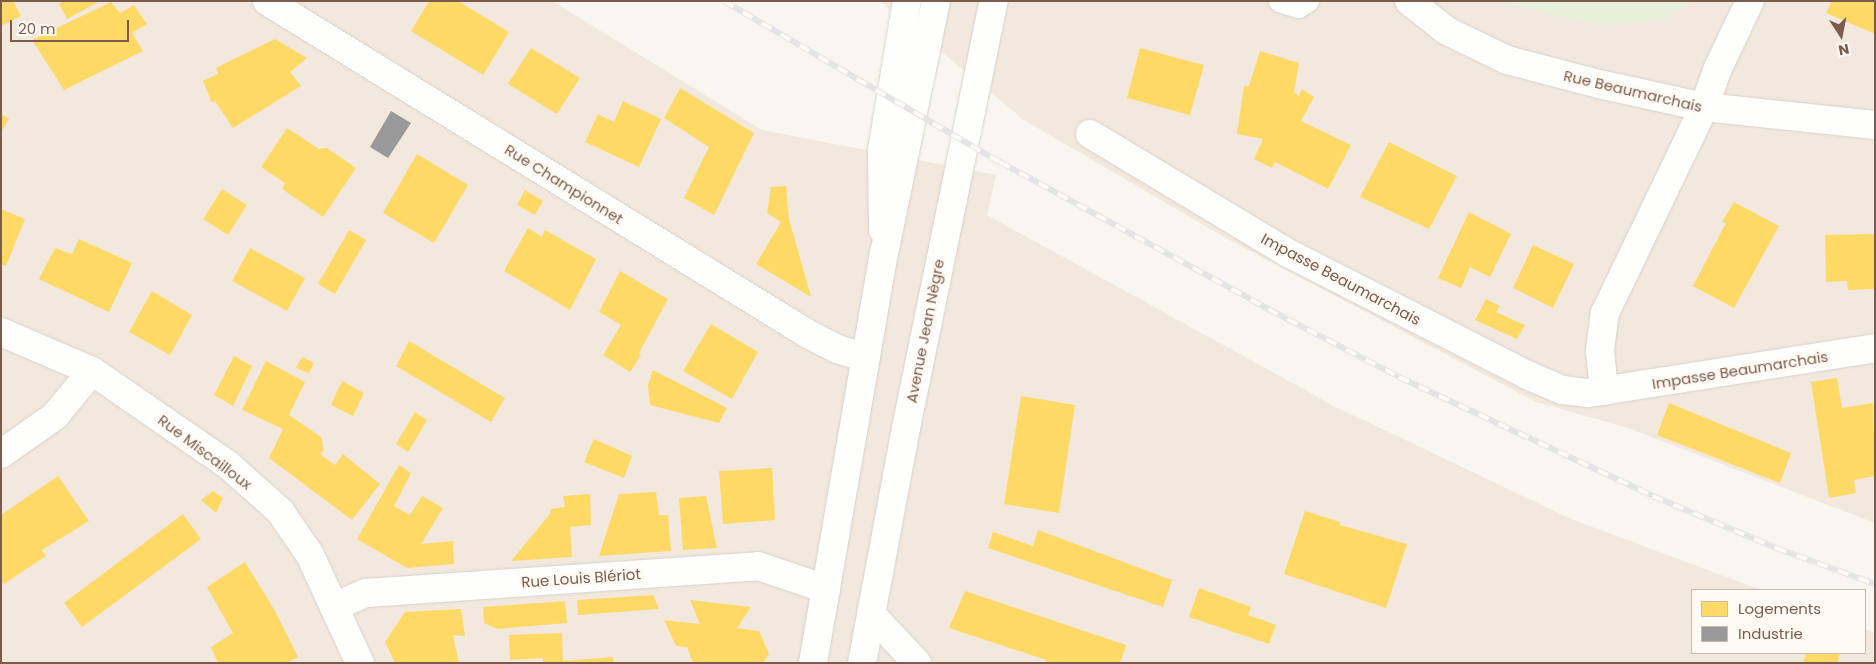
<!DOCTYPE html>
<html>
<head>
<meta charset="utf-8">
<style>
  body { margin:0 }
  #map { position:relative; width:1876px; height:664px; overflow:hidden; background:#f9f5f0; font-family:Poppins,sans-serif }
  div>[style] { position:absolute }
  .residential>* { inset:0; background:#f2e8de }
  .green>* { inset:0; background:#e7f0db }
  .homes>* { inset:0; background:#ffd966 }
  .industry>* { inset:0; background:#999 }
  .roads { filter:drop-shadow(0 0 1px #d7d1cb) drop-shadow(0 0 1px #d7d1cb) }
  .lane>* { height:21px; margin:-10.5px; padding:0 10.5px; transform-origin:10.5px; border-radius:10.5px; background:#fefefd }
  .street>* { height:28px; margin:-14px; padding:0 14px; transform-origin:14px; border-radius:14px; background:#fefefd }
  .secondary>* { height:28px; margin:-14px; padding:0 14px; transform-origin:14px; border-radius:14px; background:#fefefd }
  .rail>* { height:5.5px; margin-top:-2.75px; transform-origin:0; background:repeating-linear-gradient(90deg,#fffaf3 0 11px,#e6e3e7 0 22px); box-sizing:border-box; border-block:1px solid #e6e3e7 }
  span { translate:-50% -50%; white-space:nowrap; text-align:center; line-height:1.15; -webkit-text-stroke:5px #fffaf3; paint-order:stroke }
  .street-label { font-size:15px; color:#7a5c4d }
  .frame { position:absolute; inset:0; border:2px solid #7a5c4d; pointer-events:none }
  .legend { position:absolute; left:1691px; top:589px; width:175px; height:65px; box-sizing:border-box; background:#fffaf3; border:1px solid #cabbb1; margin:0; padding:6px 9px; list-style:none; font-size:15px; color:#7a5c4d }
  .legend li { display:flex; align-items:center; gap:10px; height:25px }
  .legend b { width:25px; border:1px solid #cabbb1 }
  .north { position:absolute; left:1816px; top:10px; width:50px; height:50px; -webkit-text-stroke:4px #fffaf3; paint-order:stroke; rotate:169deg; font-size:14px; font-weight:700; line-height:20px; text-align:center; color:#7a5c4d }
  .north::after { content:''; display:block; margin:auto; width:18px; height:22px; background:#7a5c4d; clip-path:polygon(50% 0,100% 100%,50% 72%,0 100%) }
  .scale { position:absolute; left:10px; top:20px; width:119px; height:22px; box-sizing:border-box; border:2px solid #7a5c4d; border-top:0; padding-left:6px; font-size:15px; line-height:18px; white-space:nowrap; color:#7a5c4d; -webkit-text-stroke:4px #fffaf3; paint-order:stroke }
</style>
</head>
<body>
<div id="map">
  <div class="residential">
    <div style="clip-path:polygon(1px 1px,552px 1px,762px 130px,996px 175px,987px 215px,1334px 406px,1571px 519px,1761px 590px,1692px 590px,1692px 653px,1865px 653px,1865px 629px,1875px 633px,1875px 663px,1px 663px)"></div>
    <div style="clip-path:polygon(880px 1px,1875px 1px,1875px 523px,1628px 428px,1536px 402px,1224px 237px,1024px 120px)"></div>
  </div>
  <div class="green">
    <div style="clip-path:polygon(1497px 1px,1692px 1px,1667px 18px,1640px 23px,1599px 25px)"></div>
  </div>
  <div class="homes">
    <div style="clip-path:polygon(1px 1px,13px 1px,21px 16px,1px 26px)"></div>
    <div style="clip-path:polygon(64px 1px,100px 1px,67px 19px,59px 4px)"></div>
    <div style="clip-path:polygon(429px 1px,458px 1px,509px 32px,483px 75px,411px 31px)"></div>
    <div style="clip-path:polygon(1832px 1px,1875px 1px,1875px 34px,1826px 13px)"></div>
    <div style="clip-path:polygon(111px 2px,120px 13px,134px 5px,147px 24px,132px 33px,143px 51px,64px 90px,32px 40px)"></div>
    <div style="clip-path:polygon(275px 39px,307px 58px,290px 72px,301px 86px,233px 128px,215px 101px,212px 103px,203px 81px,218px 74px,216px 68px)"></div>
    <div style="clip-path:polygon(531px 48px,580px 78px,557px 114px,508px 84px)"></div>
    <div style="clip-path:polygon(1140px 48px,1204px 65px,1190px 115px,1127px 98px)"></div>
    <div style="clip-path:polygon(1260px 51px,1299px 63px,1294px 92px,1299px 96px,1302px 89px,1314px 97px,1301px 121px,1351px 145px,1328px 189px,1275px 162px,1272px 168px,1254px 159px,1263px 139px,1237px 134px,1244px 86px,1249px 86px)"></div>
    <div style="clip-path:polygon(680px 88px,754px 133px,714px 215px,684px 198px,709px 147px,664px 118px)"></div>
    <div style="clip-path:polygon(623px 101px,661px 119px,639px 167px,585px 142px,598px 114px,614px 122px)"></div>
    <div style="clip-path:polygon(1px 114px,9px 119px,1px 132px)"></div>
    <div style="clip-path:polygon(287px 128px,319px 149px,327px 148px,356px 168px,323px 217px,282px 189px,285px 183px,261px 167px)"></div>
    <div style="clip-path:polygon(1389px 142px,1457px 176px,1429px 229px,1360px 197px)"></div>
    <div style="clip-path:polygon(417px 154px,468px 185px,434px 243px,383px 213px)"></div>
    <div style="clip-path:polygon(786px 186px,789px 219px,811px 297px,756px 264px,781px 222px,767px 213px,771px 187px)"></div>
    <div style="clip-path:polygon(222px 189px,247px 205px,228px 235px,203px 219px)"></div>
    <div style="clip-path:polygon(525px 190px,543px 201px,535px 215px,517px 205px)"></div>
    <div style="clip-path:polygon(1734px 202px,1779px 226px,1734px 308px,1693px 286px,1726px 223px,1722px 222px)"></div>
    <div style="clip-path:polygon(1px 209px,25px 219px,6px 266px,1px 264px)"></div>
    <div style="clip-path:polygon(1469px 212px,1511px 234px,1490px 277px,1470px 267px,1461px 288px,1438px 278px)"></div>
    <div style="clip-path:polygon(528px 228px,542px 237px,545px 230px,596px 259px,570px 310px,504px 271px)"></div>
    <div style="clip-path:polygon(349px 230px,366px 240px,335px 294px,318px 284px)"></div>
    <div style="clip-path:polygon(1875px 234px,1875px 289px,1848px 290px,1847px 281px,1826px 282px,1825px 235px)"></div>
    <div style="clip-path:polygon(79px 239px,132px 263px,109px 312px,39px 279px,55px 248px,72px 254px)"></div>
    <div style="clip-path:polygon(1533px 245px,1574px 264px,1553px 308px,1513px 288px)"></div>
    <div style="clip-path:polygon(250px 248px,305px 278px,287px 311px,232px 281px)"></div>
    <div style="clip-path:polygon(620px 271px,668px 299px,639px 353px,641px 355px,630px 372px,603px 355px,621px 325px,599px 312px)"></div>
    <div style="clip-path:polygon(152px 291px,192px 315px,170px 355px,129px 332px)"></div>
    <div style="clip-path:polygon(1486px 299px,1500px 306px,1496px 312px,1525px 325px,1517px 339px,1475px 320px)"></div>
    <div style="clip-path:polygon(711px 324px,758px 352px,732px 399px,683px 371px)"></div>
    <div style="clip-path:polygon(409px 341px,505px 398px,491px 422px,396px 366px)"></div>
    <div style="clip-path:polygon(234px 356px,252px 366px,233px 406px,214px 395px)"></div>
    <div style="clip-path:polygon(302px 357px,314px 363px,309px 373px,296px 368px)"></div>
    <div style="clip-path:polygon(266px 361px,305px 382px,289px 415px,321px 437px,324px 450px,320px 454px,335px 465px,343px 454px,380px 484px,352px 520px,269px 458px,283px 429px,242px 410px)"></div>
    <div style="clip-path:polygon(653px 370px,727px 408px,719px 423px,650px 405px,648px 385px)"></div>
    <div style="clip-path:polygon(1837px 378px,1842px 408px,1873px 403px,1875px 476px,1854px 480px,1856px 493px,1829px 498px,1811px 382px)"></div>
    <div style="clip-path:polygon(342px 381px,364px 393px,353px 416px,331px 405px)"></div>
    <div style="clip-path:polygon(1021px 396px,1075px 405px,1059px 513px,1004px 504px)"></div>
    <div style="clip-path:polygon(1669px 403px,1791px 453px,1780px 483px,1657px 435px)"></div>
    <div style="clip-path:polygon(415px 412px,427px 420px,408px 452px,396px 444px)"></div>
    <div style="clip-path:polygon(594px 439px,632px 456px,624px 478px,584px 462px)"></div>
    <div style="clip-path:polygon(399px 465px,411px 473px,394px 506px,410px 515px,422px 496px,443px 508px,421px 544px,453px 541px,454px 564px,407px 568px,357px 539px)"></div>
    <div style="clip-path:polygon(772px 468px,775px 520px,723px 524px,719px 471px)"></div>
    <div style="clip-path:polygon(58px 476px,89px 521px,42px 550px,46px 556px,4px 584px,1px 580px,1px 515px)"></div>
    <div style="clip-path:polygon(213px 491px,223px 498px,216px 513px,201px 500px)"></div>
    <div style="clip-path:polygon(656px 492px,659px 515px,668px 515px,671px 551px,599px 556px,619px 494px)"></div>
    <div style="clip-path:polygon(590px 494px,591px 525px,570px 527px,572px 557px,511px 561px,550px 514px,551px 509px,565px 507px,563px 496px)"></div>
    <div style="clip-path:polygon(706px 496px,717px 548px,683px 550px,679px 498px)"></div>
    <div style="clip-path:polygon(1305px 511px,1340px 522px,1340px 525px,1407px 544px,1386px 608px,1284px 574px)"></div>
    <div style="clip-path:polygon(183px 514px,201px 539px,82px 627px,64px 603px)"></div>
    <div style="clip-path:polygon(1038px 530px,1172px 580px,1163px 607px,988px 548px,993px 532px,1033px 546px)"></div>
    <div style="clip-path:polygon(245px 562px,275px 611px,298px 657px,287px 663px,218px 663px,211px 647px,233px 633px,207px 587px)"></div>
    <div style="clip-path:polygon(1199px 588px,1251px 607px,1248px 615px,1276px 625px,1269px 644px,1189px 617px)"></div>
    <div style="clip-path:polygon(965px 591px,1126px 645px,1120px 663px,1044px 663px,1046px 660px,949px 628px)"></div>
    <div style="clip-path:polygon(653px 595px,659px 609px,578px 615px,577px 600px)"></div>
    <div style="clip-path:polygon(690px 600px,751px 607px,737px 628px,759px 631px,769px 654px,763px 663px,693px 663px,687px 647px,676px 646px,664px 620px,700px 624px)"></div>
    <div style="clip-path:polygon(565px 601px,567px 623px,497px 629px,484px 623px,483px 607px)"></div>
    <div style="clip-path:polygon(461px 609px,465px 636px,453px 635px,459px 663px,395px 663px,385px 642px,405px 612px)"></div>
    <div style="clip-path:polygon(562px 633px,563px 661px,613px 657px,614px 663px,543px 663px,543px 658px,510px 660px,509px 635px)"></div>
    <div style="clip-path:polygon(1806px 653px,1840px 653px,1837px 663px,1803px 663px)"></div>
  </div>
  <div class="industry">
    <div style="clip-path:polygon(391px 111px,411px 123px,388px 158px,370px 147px)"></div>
  </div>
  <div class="roads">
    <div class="lane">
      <div style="left:1279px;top:1px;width:20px;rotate:18deg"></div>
      <div style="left:1298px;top:7px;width:12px;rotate:-31deg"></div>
    </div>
    <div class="street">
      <div style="left:267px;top:1px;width:635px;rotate:31.61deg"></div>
      <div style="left:808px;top:334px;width:33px;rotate:27deg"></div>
      <div style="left:837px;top:349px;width:30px;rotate:17deg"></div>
      <div style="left:1409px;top:1px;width:48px;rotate:38.3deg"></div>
      <div style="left:1447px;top:31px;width:67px;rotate:25.8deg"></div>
      <div style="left:1507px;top:60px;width:95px;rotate:14.6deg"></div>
      <div style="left:1599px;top:84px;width:107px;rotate:12.4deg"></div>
      <div style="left:1704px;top:107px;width:172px;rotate:6deg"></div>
      <div style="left:1090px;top:134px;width:231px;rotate:31deg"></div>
      <div style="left:1288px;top:253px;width:268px;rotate:27deg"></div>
      <div style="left:1527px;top:375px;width:39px;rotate:23deg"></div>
      <div style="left:1563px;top:390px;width:26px;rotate:7deg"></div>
      <div style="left:1589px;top:393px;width:290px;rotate:-8.9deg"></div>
      <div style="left:883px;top:230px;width:80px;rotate:-90.7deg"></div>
      <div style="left:882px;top:150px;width:151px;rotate:-80.5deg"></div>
      <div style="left:1px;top:332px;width:99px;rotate:23.2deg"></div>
      <div style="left:92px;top:371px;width:164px;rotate:34.6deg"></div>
      <div style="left:227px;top:464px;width:71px;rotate:41.6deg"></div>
      <div style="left:280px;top:511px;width:53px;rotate:55.7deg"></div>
      <div style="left:310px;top:555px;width:119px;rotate:65.2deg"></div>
      <div style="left:1604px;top:391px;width:40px;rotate:-95.7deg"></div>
      <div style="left:1600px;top:351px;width:38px;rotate:-83deg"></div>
      <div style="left:1605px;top:313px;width:229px;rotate:-64.3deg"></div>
      <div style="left:1704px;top:107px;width:41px;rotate:-70.3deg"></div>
      <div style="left:1718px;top:68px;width:74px;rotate:-64.5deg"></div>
      <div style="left:1px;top:454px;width:66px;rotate:-35.1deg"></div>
      <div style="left:55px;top:416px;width:58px;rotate:-50.6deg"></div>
      <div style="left:334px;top:607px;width:35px;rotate:-24deg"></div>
      <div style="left:366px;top:593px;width:393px;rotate:-3.9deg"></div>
      <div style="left:758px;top:566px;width:72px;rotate:18.7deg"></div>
      <div style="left:871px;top:614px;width:67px;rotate:46.8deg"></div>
    </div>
    <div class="secondary">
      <div style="left:813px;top:663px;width:415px;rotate:-80.2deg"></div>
      <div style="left:884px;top:254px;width:258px;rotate:-78.4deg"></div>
      <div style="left:862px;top:663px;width:239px;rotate:-79.4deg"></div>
      <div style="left:906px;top:428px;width:436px;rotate:-78.4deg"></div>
    </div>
  </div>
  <div class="rail">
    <div style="left:724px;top:1px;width:320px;rotate:30.3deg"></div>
    <div style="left:1000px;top:162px;width:306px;rotate:28.7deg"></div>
    <div style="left:1268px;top:309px;width:148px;rotate:27.4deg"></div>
    <div style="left:1399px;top:377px;width:280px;rotate:25.1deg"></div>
    <div style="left:1653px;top:496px;width:134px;rotate:22.9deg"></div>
    <div style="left:1776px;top:548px;width:105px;rotate:20deg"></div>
  </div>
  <div class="street-label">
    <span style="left:1633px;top:91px;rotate:13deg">Rue Beaumarchais</span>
    <span style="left:564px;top:184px;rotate:32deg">Rue Championnet</span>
    <span style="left:1341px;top:279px;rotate:28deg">Impasse Beaumarchais</span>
    <span style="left:925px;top:331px;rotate:-79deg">Avenue Jean Nègre</span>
    <span style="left:1740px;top:370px;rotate:-9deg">Impasse Beaumarchais</span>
    <span style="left:205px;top:452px;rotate:37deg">Rue Miscailloux</span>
    <span style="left:581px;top:578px;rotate:-4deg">Rue Louis Blériot</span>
  </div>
  <div class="frame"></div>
  <ul class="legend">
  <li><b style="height:14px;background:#ffd966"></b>Logements</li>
  <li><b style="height:14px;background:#999"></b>Industrie</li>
  </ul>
  <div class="north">N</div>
  <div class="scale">20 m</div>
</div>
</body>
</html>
